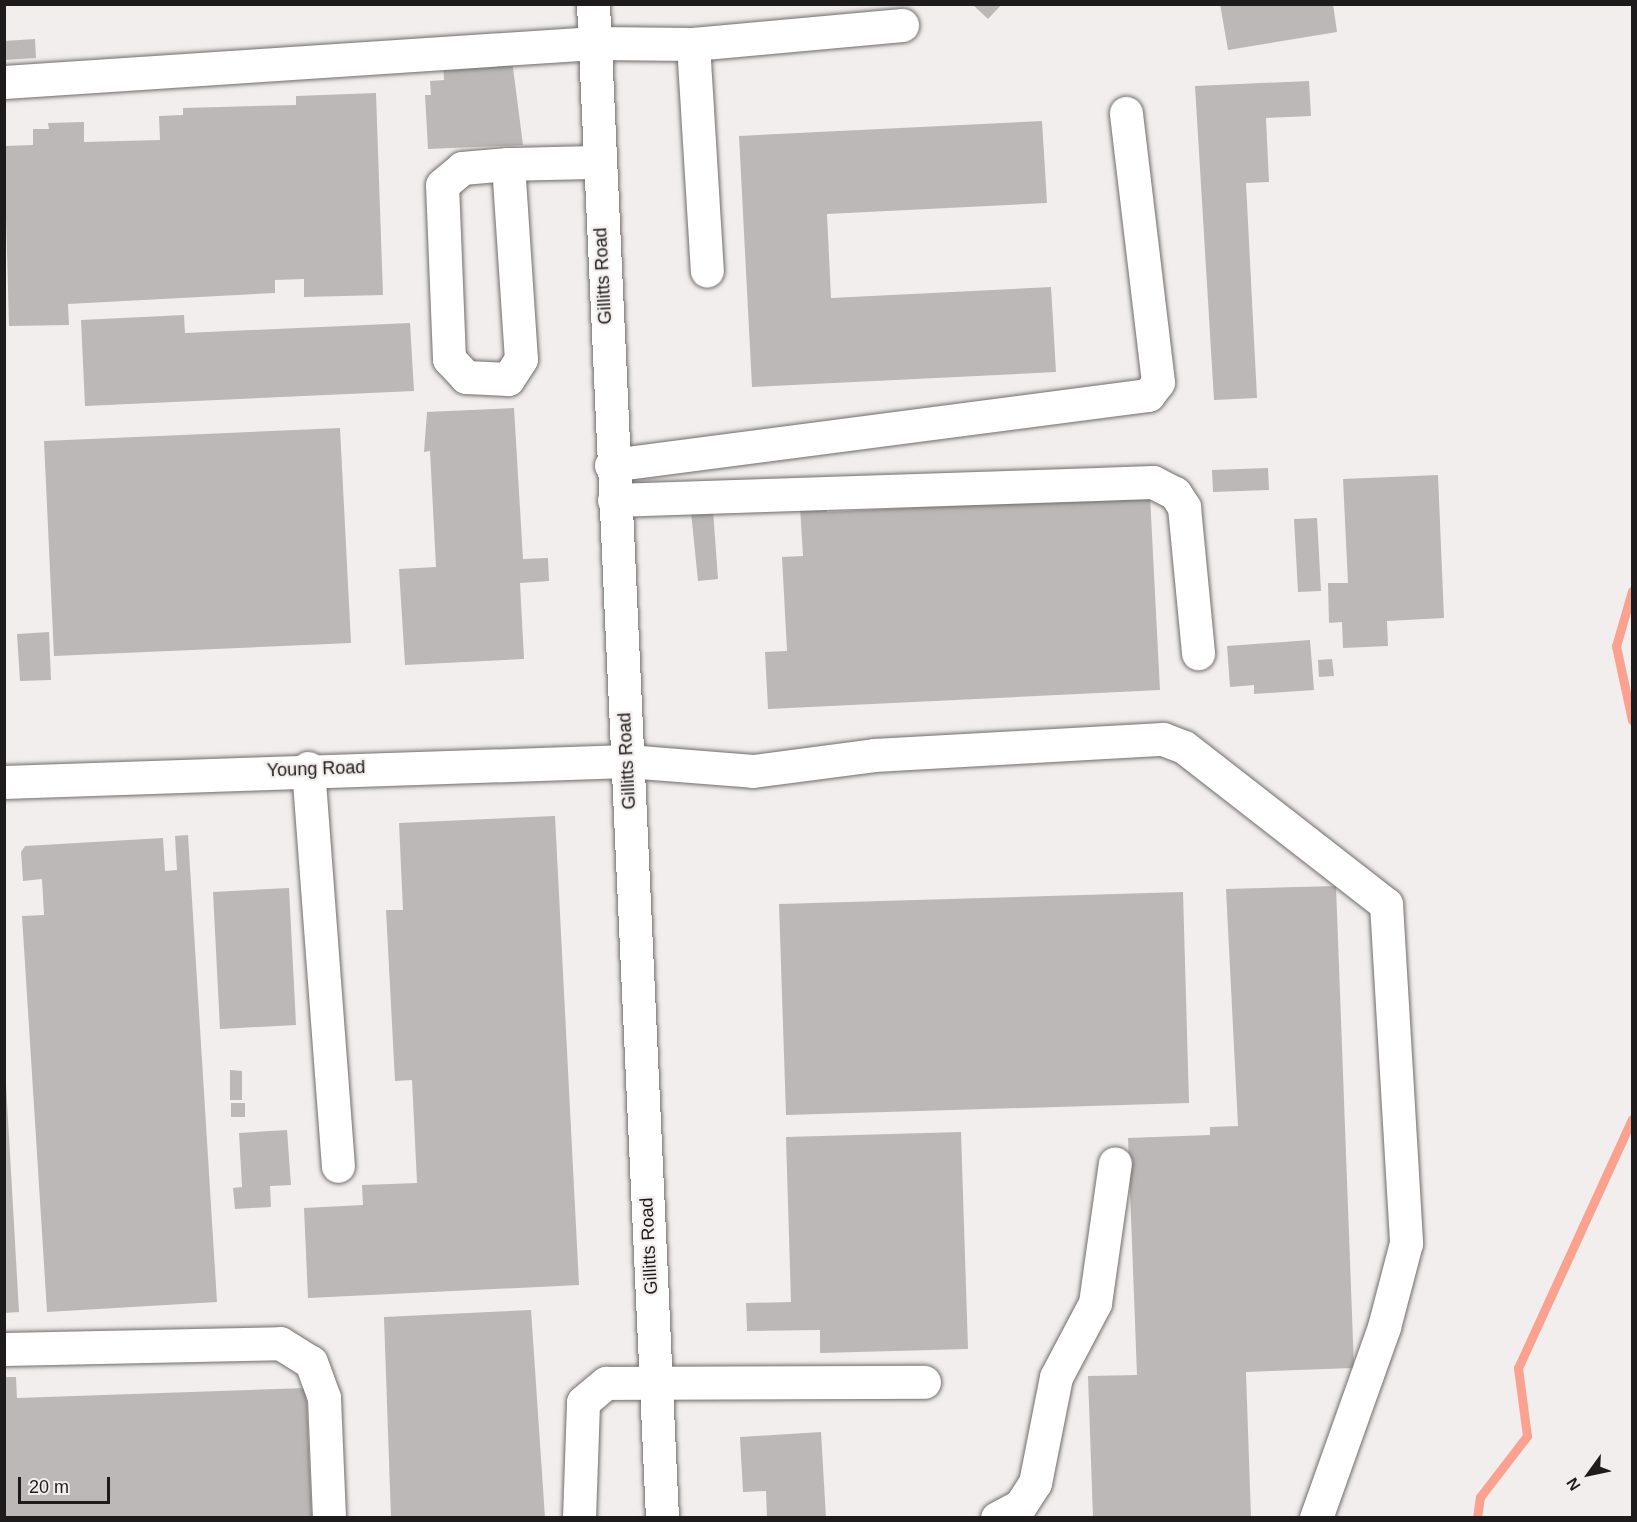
<!DOCTYPE html>
<html>
<head>
<meta charset="utf-8">
<style>
  body { margin:0 }
  #map { position:relative; width:1637px; height:1522px; overflow:hidden; background:#f2eeed; font-family:Arial,sans-serif }
  div>[style] { position:absolute }
  .stream>* { height:9px; margin:-4.5px; padding:0 4.5px; transform-origin:4.5px; border-radius:4.5px; background:#faa28f }
  .building>* { inset:0; background:#bcb8b7 }
  .roads { filter:drop-shadow(0 0 2px #706d6c) drop-shadow(0 0 2px #706d6c) }
  .minor>* { height:33px; margin:-16.5px; padding:0 16.5px; transform-origin:16.5px; border-radius:16.5px; background:#fff }
  span { translate:-50% -50%; white-space:nowrap; text-align:center; line-height:1.15; -webkit-text-stroke:4.5px #f2eeed; paint-order:stroke }
  .street-label { font-size:18px; color:#1d1b1b }
  .frame { position:absolute; inset:0; border:6px solid #1d1b1b; pointer-events:none }
  .north { position:absolute; left:1559px; top:1444px; width:60px; height:60px; -webkit-text-stroke:4px #f2eeed; paint-order:stroke; rotate:237deg; font-size:16px; font-weight:700; line-height:24px; text-align:center; color:#1d1b1b }
  .north::after { content:''; display:block; margin:auto; width:21px; height:27px; background:#1d1b1b; clip-path:polygon(50% 0,100% 100%,50% 72%,0 100%) }
  .scale { position:absolute; left:18px; top:1477px; width:92px; height:27px; box-sizing:border-box; border:3px solid #1d1b1b; border-top:0; padding-left:8px; font-size:18px; line-height:21px; white-space:nowrap; color:#1d1b1b; -webkit-text-stroke:4px #f2eeed; paint-order:stroke }
</style>
</head>
<body>
<div id="map">
  <div class="stream">
    <div style="left:1632px;top:591px;width:57px;rotate:106.2deg"></div>
    <div style="left:1616px;top:646px;width:76px;rotate:77.8deg"></div>
    <div style="left:1477px;top:1518px;width:21px;rotate:-82deg"></div>
    <div style="left:1480px;top:1497px;width:77px;rotate:-52.4deg"></div>
    <div style="left:1527px;top:1436px;width:69px;rotate:-97.5deg"></div>
    <div style="left:1518px;top:1368px;width:274px;rotate:-65.4deg"></div>
  </div>
  <div class="building">
    <div style="clip-path:polygon(972px 4px,1002px 4px,988px 19px)"></div>
    <div style="clip-path:polygon(1220px 4px,1333px 4px,1337px 32px,1228px 50px)"></div>
    <div style="clip-path:polygon(35px 39px,36px 58px,4px 60px,4px 41px)"></div>
    <div style="clip-path:polygon(443px 60px,512px 60px,523px 145px,428px 149px,425px 95px,431px 95px,430px 81px,444px 80px)"></div>
    <div style="clip-path:polygon(1309px 81px,1311px 116px,1266px 118px,1269px 182px,1246px 183px,1257px 398px,1214px 400px,1195px 86px)"></div>
    <div style="clip-path:polygon(376px 93px,383px 295px,304px 297px,304px 279px,275px 280px,275px 293px,68px 304px,69px 325px,9px 326px,4px 146px,33px 145px,33px 129px,49px 129px,48px 123px,84px 122px,84px 142px,160px 140px,159px 116px,183px 115px,183px 108px,296px 105px,296px 96px)"></div>
    <div style="clip-path:polygon(1042px 121px,1047px 203px,827px 214px,831px 298px,1051px 287px,1056px 372px,752px 387px,739px 136px)"></div>
    <div style="clip-path:polygon(184px 315px,185px 333px,410px 323px,414px 391px,85px 406px,81px 320px)"></div>
    <div style="clip-path:polygon(514px 408px,523px 559px,548px 558px,549px 581px,520px 583px,524px 659px,405px 665px,399px 569px,436px 567px,430px 451px,424px 452px,427px 412px)"></div>
    <div style="clip-path:polygon(340px 428px,351px 643px,54px 656px,44px 441px)"></div>
    <div style="clip-path:polygon(1268px 468px,1269px 490px,1213px 492px,1212px 470px)"></div>
    <div style="clip-path:polygon(1438px 475px,1444px 618px,1387px 621px,1388px 646px,1343px 648px,1342px 622px,1329px 623px,1328px 583px,1348px 583px,1343px 479px)"></div>
    <div style="clip-path:polygon(1150px 496px,1160px 690px,768px 709px,765px 652px,787px 651px,782px 557px,803px 556px,800px 507px,826px 506px,827px 512px)"></div>
    <div style="clip-path:polygon(713px 510px,718px 579px,698px 581px,691px 512px)"></div>
    <div style="clip-path:polygon(1317px 518px,1321px 591px,1298px 592px,1294px 519px)"></div>
    <div style="clip-path:polygon(49px 632px,51px 680px,20px 681px,17px 634px)"></div>
    <div style="clip-path:polygon(1310px 640px,1314px 690px,1254px 694px,1254px 685px,1230px 687px,1227px 646px)"></div>
    <div style="clip-path:polygon(1332px 659px,1334px 676px,1319px 677px,1318px 660px)"></div>
    <div style="clip-path:polygon(555px 816px,579px 1285px,308px 1298px,304px 1208px,363px 1205px,362px 1185px,417px 1183px,412px 1080px,395px 1081px,386px 910px,403px 910px,399px 823px)"></div>
    <div style="clip-path:polygon(188px 835px,217px 1302px,47px 1312px,22px 916px,44px 915px,42px 879px,23px 881px,21px 852px,25px 846px,163px 838px,165px 871px,177px 870px,175px 836px)"></div>
    <div style="clip-path:polygon(1336px 886px,1354px 1368px,1246px 1372px,1251px 1518px,1093px 1518px,1088px 1376px,1137px 1375px,1128px 1138px,1210px 1135px,1210px 1127px,1238px 1126px,1226px 889px)"></div>
    <div style="clip-path:polygon(289px 888px,296px 1025px,220px 1029px,213px 892px)"></div>
    <div style="clip-path:polygon(1183px 892px,1189px 1103px,786px 1115px,779px 904px)"></div>
    <div style="clip-path:polygon(4px 1049px,19px 1312px,4px 1313px)"></div>
    <div style="clip-path:polygon(230px 1070px,242px 1071px,242px 1100px,230px 1100px)"></div>
    <div style="clip-path:polygon(231px 1103px,245px 1103px,245px 1117px,231px 1117px)"></div>
    <div style="clip-path:polygon(287px 1130px,291px 1185px,270px 1186px,271px 1207px,235px 1209px,233px 1188px,242px 1187px,239px 1133px)"></div>
    <div style="clip-path:polygon(961px 1132px,968px 1349px,820px 1353px,820px 1330px,747px 1331px,746px 1303px,791px 1302px,786px 1137px)"></div>
    <div style="clip-path:polygon(531px 1310px,545px 1518px,391px 1518px,384px 1317px)"></div>
    <div style="clip-path:polygon(4px 1377px,16px 1377px,17px 1398px,306px 1388px,312px 1518px,4px 1518px)"></div>
    <div style="clip-path:polygon(821px 1432px,826px 1518px,767px 1518px,766px 1491px,743px 1492px,740px 1437px)"></div>
  </div>
  <div class="roads">
    <div class="minor">
      <div style="left:593px;top:4px;width:1516px;rotate:87.39deg"></div>
      <div style="left:693px;top:44px;width:227px;rotate:86.5deg"></div>
      <div style="left:4px;top:82px;width:592px;rotate:-3.78deg"></div>
      <div style="left:595px;top:43px;width:98px;rotate:0.6deg"></div>
      <div style="left:693px;top:44px;width:210px;rotate:-5.2deg"></div>
      <div style="left:508px;top:164px;width:195px;rotate:86.2deg"></div>
      <div style="left:521px;top:359px;width:24px;rotate:123deg"></div>
      <div style="left:508px;top:379px;width:42px;rotate:-177.3deg"></div>
      <div style="left:466px;top:377px;width:25px;rotate:-133deg"></div>
      <div style="left:449px;top:359px;width:174px;rotate:-92.3deg"></div>
      <div style="left:442px;top:185px;width:26px;rotate:-40deg"></div>
      <div style="left:462px;top:168px;width:46px;rotate:-5deg"></div>
      <div style="left:508px;top:164px;width:90px;rotate:-1.3deg"></div>
      <div style="left:611px;top:465px;width:542px;rotate:-7.43deg"></div>
      <div style="left:1148px;top:395px;width:16px;rotate:-52deg"></div>
      <div style="left:1158px;top:382px;width:271px;rotate:-96.8deg"></div>
      <div style="left:614px;top:500px;width:539px;rotate:-1.91deg"></div>
      <div style="left:1153px;top:482px;width:25px;rotate:27deg"></div>
      <div style="left:1175px;top:493px;width:17px;rotate:57deg"></div>
      <div style="left:1184px;top:507px;width:147px;rotate:84.5deg"></div>
      <div style="left:308px;top:768px;width:399px;rotate:85.7deg"></div>
      <div style="left:4px;top:782px;width:623px;rotate:-1.93deg"></div>
      <div style="left:627px;top:761px;width:126px;rotate:4.5deg"></div>
      <div style="left:753px;top:771px;width:122px;rotate:-7.5deg"></div>
      <div style="left:874px;top:755px;width:289px;rotate:-3.2deg"></div>
      <div style="left:1163px;top:739px;width:22px;rotate:21deg"></div>
      <div style="left:1184px;top:747px;width:256px;rotate:37.9deg"></div>
      <div style="left:1386px;top:904px;width:340px;rotate:86.6deg"></div>
      <div style="left:1406px;top:1243px;width:87px;rotate:104.7deg"></div>
      <div style="left:1384px;top:1327px;width:203px;rotate:109.6deg"></div>
      <div style="left:4px;top:1349px;width:276px;rotate:-1.2deg"></div>
      <div style="left:280px;top:1343px;width:36px;rotate:32deg"></div>
      <div style="left:311px;top:1362px;width:38px;rotate:70deg"></div>
      <div style="left:324px;top:1398px;width:120px;rotate:87.6deg"></div>
      <div style="left:579px;top:1518px;width:116px;rotate:-88deg"></div>
      <div style="left:583px;top:1402px;width:30px;rotate:-40deg"></div>
      <div style="left:606px;top:1383px;width:318px;rotate:-0.2deg"></div>
      <div style="left:997px;top:1518px;width:26px;rotate:-28deg"></div>
      <div style="left:1020px;top:1506px;width:27px;rotate:-57deg"></div>
      <div style="left:1035px;top:1483px;width:108px;rotate:-78.8deg"></div>
      <div style="left:1056px;top:1377px;width:84px;rotate:-62.2deg"></div>
      <div style="left:1095px;top:1303px;width:141px;rotate:-81.9deg"></div>
    </div>
  </div>
  <div class="street-label">
    <span style="left:603px;top:276px;rotate:-93deg">Gillitts Road</span>
    <span style="left:627px;top:761px;rotate:-93deg">Gillitts Road</span>
    <span style="left:316px;top:769px;rotate:-2deg">Young Road</span>
    <span style="left:649px;top:1246px;rotate:-93deg">Gillitts Road</span>
  </div>
  <div class="frame"></div>
  <div class="north">N</div>
  <div class="scale">20 m</div>
</div>
</body>
</html>
